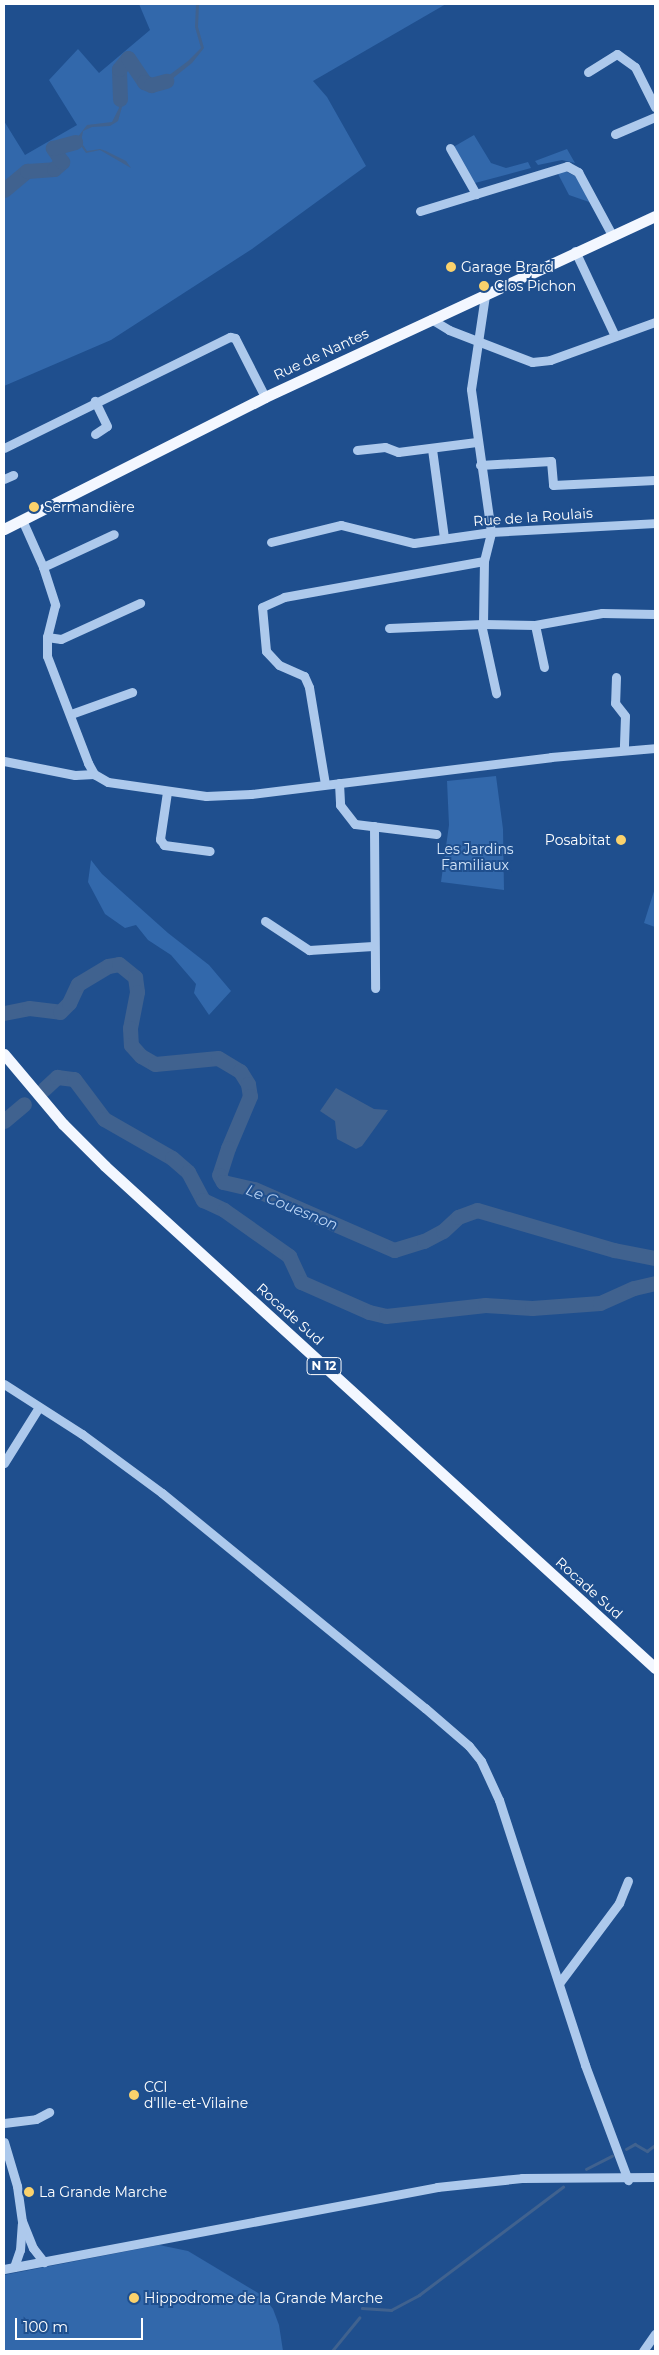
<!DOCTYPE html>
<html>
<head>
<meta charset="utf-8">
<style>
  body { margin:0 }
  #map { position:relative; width:659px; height:2355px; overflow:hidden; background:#1f4f8e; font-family:Montserrat,sans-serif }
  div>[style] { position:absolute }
  .green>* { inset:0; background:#3268ab }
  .water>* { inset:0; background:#40628f }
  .stream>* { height:2.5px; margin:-1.25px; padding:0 1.25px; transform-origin:1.25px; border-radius:1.25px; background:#40628f }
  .river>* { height:15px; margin:-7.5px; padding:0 7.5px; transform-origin:7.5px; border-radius:7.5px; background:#40628f }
  .minor>* { height:9px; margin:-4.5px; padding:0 4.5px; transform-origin:4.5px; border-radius:4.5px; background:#adc9ec }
  .major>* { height:11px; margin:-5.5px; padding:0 5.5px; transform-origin:5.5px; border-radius:5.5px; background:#f3f7ff }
  .dots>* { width:14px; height:14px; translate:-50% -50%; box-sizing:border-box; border:2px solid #1f4f8e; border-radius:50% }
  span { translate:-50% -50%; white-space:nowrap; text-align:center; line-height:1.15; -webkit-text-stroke:4px #1f4f8e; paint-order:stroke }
  .shield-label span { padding:1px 4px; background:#1f4f8e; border:1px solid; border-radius:4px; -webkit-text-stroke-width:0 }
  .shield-label { font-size:12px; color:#fff; font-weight:700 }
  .poi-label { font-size:14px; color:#fff }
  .left { translate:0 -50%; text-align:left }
  .right { translate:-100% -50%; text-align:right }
  .street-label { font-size:14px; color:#fff }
  .park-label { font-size:14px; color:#d2e4f9 }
  .water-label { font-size:15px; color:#b9d3f4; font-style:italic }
  .frame { position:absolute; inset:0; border:5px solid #fff; pointer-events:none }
  .scale { position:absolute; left:15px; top:2318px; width:128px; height:22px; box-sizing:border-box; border:2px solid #fff; border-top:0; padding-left:6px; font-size:15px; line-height:18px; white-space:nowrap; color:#fff; -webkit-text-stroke:4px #1f4f8e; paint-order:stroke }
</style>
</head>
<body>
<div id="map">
  <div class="green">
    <div style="clip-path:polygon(139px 4px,446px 4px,313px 81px,327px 97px,366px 166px,252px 249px,111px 340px,4px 386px,4px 121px,25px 155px,77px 125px,49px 80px,78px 49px,99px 73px,150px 30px)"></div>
    <div style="clip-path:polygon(474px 135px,491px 163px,506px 168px,528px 162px,531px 168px,475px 183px,455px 151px,455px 146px)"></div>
    <div style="clip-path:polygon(567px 149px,575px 163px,562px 160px,538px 165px,535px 161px)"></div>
    <div style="clip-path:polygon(565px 171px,577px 177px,592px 203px,569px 195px,557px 172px)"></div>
    <div style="clip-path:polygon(496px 776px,503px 829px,504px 890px,441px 882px,449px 825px,447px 781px)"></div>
    <div style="clip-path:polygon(91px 860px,102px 874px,168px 933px,209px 965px,231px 991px,209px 1015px,194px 993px,196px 984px,171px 955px,148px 940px,136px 925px,125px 928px,105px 914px,88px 882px)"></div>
    <div style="clip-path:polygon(655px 888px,655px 927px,644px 923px)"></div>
    <div style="clip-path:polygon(159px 2245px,188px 2251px,263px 2296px,273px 2309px,279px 2325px,283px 2351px,4px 2351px,4px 2275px)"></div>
  </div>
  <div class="water">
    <div style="clip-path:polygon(196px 4px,199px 4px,198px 27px,204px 48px,192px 63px,167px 83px,150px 89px,139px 85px,126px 64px,117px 73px,124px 100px,118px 121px,110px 126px,92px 127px,83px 131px,81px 142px,87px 151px,100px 149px,106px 151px,126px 161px,131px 168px,100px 150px,86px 153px,79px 143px,55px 146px,54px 150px,64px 158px,62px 167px,46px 174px,25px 172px,4px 192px,4px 188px,25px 170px,47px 170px,57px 166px,60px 157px,51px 151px,52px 144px,74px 142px,87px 125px,112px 122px,119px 108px,115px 74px,126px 57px,143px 82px,150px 84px,160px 82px,188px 61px,201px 48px,195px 27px)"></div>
    <div style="clip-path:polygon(336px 1088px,374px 1109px,388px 1110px,362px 1146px,356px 1149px,337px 1139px,335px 1121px,320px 1111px)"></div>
  </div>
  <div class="stream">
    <div style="left:626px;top:2149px;width:10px;rotate:-29deg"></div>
    <div style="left:635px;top:2144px;width:14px;rotate:30deg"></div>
    <div style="left:647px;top:2151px;width:10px;rotate:-37deg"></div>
    <div style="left:586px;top:2169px;width:29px;rotate:-27deg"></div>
    <div style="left:362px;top:2308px;width:29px;rotate:4deg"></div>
    <div style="left:391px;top:2310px;width:32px;rotate:-28deg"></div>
    <div style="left:419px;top:2295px;width:180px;rotate:-36.9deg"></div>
    <div style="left:332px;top:2351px;width:43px;rotate:-50.7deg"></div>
  </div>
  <div class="river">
    <div style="left:120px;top:99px;width:30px;rotate:-92deg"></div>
    <div style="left:119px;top:69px;width:14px;rotate:-51deg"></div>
    <div style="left:128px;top:58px;width:29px;rotate:56deg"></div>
    <div style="left:144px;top:82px;width:8px;rotate:23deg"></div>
    <div style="left:151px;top:85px;width:16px;rotate:-15deg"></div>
    <div style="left:4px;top:190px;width:30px;rotate:-40deg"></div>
    <div style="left:27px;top:171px;width:27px;rotate:-4deg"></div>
    <div style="left:54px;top:169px;width:11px;rotate:-41deg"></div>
    <div style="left:62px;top:162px;width:17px;rotate:-123deg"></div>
    <div style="left:53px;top:148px;width:23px;rotate:-15deg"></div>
    <div style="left:4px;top:1013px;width:25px;rotate:-11deg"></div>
    <div style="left:29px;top:1008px;width:31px;rotate:7deg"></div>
    <div style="left:60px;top:1012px;width:13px;rotate:-45deg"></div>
    <div style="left:69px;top:1003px;width:21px;rotate:-65deg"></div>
    <div style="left:78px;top:984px;width:35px;rotate:-31deg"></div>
    <div style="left:108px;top:966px;width:11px;rotate:-10deg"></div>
    <div style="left:119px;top:964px;width:21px;rotate:39deg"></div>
    <div style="left:135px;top:977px;width:15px;rotate:82deg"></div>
    <div style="left:137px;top:992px;width:37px;rotate:101deg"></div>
    <div style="left:130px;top:1028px;width:17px;rotate:87deg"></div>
    <div style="left:131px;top:1045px;width:15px;rotate:48deg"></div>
    <div style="left:141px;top:1056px;width:16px;rotate:30deg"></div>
    <div style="left:155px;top:1064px;width:63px;rotate:-5.4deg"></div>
    <div style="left:218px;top:1058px;width:26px;rotate:31deg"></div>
    <div style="left:240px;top:1071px;width:15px;rotate:58deg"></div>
    <div style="left:248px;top:1084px;width:12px;rotate:81deg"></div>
    <div style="left:250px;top:1096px;width:56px;rotate:112.9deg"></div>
    <div style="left:228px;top:1148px;width:28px;rotate:108deg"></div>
    <div style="left:219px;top:1175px;width:8px;rotate:60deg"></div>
    <div style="left:223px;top:1182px;width:32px;rotate:13deg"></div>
    <div style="left:254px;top:1189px;width:153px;rotate:23.5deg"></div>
    <div style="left:394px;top:1250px;width:31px;rotate:-17deg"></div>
    <div style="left:424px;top:1241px;width:21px;rotate:-28deg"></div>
    <div style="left:443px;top:1231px;width:21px;rotate:-43deg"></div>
    <div style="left:458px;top:1217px;width:20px;rotate:-20deg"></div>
    <div style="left:477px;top:1210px;width:143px;rotate:16.3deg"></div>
    <div style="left:614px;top:1250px;width:42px;rotate:11deg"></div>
    <div style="left:44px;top:1089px;width:18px;rotate:-43deg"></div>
    <div style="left:57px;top:1077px;width:17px;rotate:7deg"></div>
    <div style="left:74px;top:1079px;width:50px;rotate:53.1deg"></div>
    <div style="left:104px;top:1119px;width:78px;rotate:29.8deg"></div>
    <div style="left:172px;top:1158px;width:21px;rotate:41deg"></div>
    <div style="left:188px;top:1172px;width:32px;rotate:62deg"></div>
    <div style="left:203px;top:1200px;width:23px;rotate:25deg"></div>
    <div style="left:224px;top:1210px;width:80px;rotate:35.3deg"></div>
    <div style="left:289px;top:1256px;width:29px;rotate:65deg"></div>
    <div style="left:301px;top:1282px;width:74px;rotate:23.8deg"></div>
    <div style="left:369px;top:1312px;width:17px;rotate:13deg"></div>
    <div style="left:386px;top:1316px;width:100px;rotate:-6.3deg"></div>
    <div style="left:485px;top:1305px;width:47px;rotate:3.7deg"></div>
    <div style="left:532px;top:1308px;width:68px;rotate:-4.2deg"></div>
    <div style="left:600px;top:1303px;width:37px;rotate:-24deg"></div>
    <div style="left:634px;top:1288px;width:22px;rotate:-13deg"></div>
    <div style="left:4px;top:1121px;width:26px;rotate:-40deg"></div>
  </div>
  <div class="minor">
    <div style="left:588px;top:72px;width:34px;rotate:-32deg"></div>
    <div style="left:617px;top:54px;width:22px;rotate:36deg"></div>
    <div style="left:635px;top:67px;width:45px;rotate:63.4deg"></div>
    <div style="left:615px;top:134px;width:43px;rotate:-23deg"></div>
    <div style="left:450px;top:148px;width:53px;rotate:60.5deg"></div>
    <div style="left:420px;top:211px;width:154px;rotate:-17deg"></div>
    <div style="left:567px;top:166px;width:13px;rotate:29deg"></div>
    <div style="left:578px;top:172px;width:72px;rotate:61.6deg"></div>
    <div style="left:575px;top:251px;width:94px;rotate:64.8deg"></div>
    <div style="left:431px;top:319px;width:21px;rotate:31deg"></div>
    <div style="left:449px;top:330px;width:89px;rotate:21.1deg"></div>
    <div style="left:532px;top:362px;width:18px;rotate:-6deg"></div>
    <div style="left:550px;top:360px;width:112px;rotate:-19.9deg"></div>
    <div style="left:95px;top:434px;width:14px;rotate:-34deg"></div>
    <div style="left:107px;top:426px;width:28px;rotate:-116deg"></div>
    <div style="left:4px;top:448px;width:252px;rotate:-26.2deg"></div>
    <div style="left:230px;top:337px;width:5px;rotate:11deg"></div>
    <div style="left:235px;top:338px;width:66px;rotate:63deg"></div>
    <div style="left:432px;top:449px;width:90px;rotate:82.3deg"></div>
    <div style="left:357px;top:450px;width:28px;rotate:-6deg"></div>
    <div style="left:385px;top:447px;width:14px;rotate:21deg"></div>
    <div style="left:398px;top:452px;width:79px;rotate:-7.3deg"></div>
    <div style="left:480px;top:465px;width:71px;rotate:-3.2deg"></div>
    <div style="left:551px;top:461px;width:24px;rotate:85deg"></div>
    <div style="left:553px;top:485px;width:102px;rotate:-2.8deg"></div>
    <div style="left:4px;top:479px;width:10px;rotate:-24deg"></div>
    <div style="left:23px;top:522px;width:49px;rotate:66deg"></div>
    <div style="left:43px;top:567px;width:40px;rotate:72deg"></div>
    <div style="left:55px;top:605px;width:33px;rotate:104deg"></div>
    <div style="left:47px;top:637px;width:19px;rotate:90deg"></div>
    <div style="left:47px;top:656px;width:115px;rotate:69deg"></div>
    <div style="left:88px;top:763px;width:13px;rotate:61deg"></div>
    <div style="left:94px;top:774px;width:16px;rotate:30deg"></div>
    <div style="left:108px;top:782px;width:99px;rotate:8.1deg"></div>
    <div style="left:206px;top:796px;width:45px;rotate:-2.5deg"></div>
    <div style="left:251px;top:794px;width:302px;rotate:-7deg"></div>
    <div style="left:551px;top:757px;width:104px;rotate:-4.9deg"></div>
    <div style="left:271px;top:542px;width:72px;rotate:-13.7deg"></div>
    <div style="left:341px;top:525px;width:75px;rotate:13.9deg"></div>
    <div style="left:414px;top:543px;width:78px;rotate:-8.1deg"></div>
    <div style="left:491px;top:532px;width:164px;rotate:-3.1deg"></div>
    <div style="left:43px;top:567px;width:78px;rotate:-24.9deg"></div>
    <div style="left:481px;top:624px;width:71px;rotate:77.7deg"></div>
    <div style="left:483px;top:624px;width:52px;rotate:1.1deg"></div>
    <div style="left:535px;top:625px;width:68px;rotate:-10.2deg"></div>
    <div style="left:602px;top:613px;width:53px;rotate:1.1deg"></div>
    <div style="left:535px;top:625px;width:43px;rotate:77.9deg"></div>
    <div style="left:389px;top:628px;width:94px;rotate:-2.4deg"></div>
    <div style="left:483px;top:624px;width:63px;rotate:-89.1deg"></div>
    <div style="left:484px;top:561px;width:30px;rotate:-76deg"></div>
    <div style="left:491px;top:532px;width:144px;rotate:-98deg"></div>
    <div style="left:471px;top:389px;width:95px;rotate:-81.5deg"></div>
    <div style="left:47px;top:637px;width:14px;rotate:8deg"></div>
    <div style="left:61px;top:639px;width:87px;rotate:-24.5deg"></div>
    <div style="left:616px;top:677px;width:26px;rotate:92deg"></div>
    <div style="left:615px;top:703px;width:16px;rotate:52deg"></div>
    <div style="left:625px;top:716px;width:33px;rotate:92deg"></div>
    <div style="left:71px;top:714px;width:65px;rotate:-19.8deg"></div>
    <div style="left:4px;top:761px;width:72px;rotate:11.2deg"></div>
    <div style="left:75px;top:775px;width:19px;rotate:-3deg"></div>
    <div style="left:339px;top:783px;width:22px;rotate:87deg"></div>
    <div style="left:340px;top:805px;width:24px;rotate:52deg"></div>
    <div style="left:355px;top:824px;width:82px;rotate:7deg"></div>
    <div style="left:325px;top:784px;width:98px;rotate:-99.4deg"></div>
    <div style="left:309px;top:687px;width:12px;rotate:-114deg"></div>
    <div style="left:304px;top:676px;width:27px;rotate:-156deg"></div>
    <div style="left:279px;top:665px;width:19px;rotate:-133deg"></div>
    <div style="left:266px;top:651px;width:44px;rotate:-95.2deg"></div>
    <div style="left:262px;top:607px;width:24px;rotate:-24deg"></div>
    <div style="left:284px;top:597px;width:203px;rotate:-10.2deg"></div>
    <div style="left:167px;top:792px;width:48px;rotate:98.5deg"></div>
    <div style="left:160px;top:839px;width:7px;rotate:56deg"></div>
    <div style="left:164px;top:845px;width:46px;rotate:7.4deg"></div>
    <div style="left:374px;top:826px;width:162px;rotate:89.6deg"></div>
    <div style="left:265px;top:921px;width:53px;rotate:33.4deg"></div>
    <div style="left:309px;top:950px;width:64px;rotate:-3.6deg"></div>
    <div style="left:4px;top:1384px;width:93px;rotate:32.7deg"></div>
    <div style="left:82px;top:1434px;width:99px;rotate:36.4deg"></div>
    <div style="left:162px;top:1493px;width:340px;rotate:39.3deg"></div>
    <div style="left:425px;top:1708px;width:58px;rotate:40.8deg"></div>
    <div style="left:469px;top:1746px;width:19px;rotate:51deg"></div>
    <div style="left:481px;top:1761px;width:43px;rotate:65.2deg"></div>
    <div style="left:499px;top:1800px;width:279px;rotate:72deg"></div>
    <div style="left:585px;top:2065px;width:123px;rotate:69.5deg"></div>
    <div style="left:4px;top:1463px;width:66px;rotate:-58deg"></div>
    <div style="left:560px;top:1982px;width:99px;rotate:-53.2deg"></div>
    <div style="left:619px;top:1903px;width:24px;rotate:-68deg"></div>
    <div style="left:4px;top:2123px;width:32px;rotate:-7deg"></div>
    <div style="left:36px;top:2119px;width:15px;rotate:-28deg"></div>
    <div style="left:4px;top:2142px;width:46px;rotate:73.5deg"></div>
    <div style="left:17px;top:2186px;width:35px;rotate:82deg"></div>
    <div style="left:22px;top:2221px;width:29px;rotate:68deg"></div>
    <div style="left:33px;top:2248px;width:18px;rotate:52deg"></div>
    <div style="left:14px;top:2267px;width:18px;rotate:-71deg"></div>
    <div style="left:20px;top:2250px;width:26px;rotate:-86deg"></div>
    <div style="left:4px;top:2269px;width:441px;rotate:-10.7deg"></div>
    <div style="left:437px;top:2187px;width:85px;rotate:-6deg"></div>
    <div style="left:522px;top:2178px;width:133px;rotate:-0.4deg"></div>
    <div style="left:643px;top:2351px;width:21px;rotate:-55deg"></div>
  </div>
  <div class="major">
    <div style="left:4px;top:529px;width:292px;rotate:-26.8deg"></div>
    <div style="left:265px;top:397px;width:430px;rotate:-24.9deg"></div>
    <div style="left:4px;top:1054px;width:92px;rotate:49.9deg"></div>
    <div style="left:63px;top:1124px;width:59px;rotate:45deg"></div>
    <div style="left:105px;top:1166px;width:745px;rotate:42.39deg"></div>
  </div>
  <div class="dots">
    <div style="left:451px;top:267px;background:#fbd26c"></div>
    <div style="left:484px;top:286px;background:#fbd26c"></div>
    <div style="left:34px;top:507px;background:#fbd26c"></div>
    <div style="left:621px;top:840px;background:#fbd26c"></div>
    <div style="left:134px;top:2095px;background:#fbd26c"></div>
    <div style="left:29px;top:2192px;background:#fbd26c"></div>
    <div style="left:134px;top:2298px;background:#fbd26c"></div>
  </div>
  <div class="shield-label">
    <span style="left:324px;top:1366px">N 12</span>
  </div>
  <div class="poi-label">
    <span class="left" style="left:461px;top:267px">Garage Brard</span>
    <span class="left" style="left:494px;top:286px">Clos Pichon</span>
    <span class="left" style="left:44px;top:507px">Sermandière</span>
    <span class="right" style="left:611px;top:840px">Posabitat</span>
    <span class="left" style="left:144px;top:2095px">CCI<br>d'Ille-et-Vilaine</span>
    <span class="left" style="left:39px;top:2192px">La Grande Marche</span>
    <span class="left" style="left:144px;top:2298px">Hippodrome de la Grande Marche</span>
  </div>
  <div class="street-label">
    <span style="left:321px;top:354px;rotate:-25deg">Rue de Nantes</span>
    <span style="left:533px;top:517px;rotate:-4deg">Rue de la Roulais</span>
    <span style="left:290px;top:1314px;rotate:42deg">Rocade Sud</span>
    <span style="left:589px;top:1588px;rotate:42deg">Rocade Sud</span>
  </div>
  <div class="park-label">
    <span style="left:475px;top:857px">Les Jardins<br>Familiaux</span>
  </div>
  <div class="water-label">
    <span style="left:292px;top:1207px;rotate:22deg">Le Couesnon</span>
  </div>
  <div class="frame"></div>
  <div class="scale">100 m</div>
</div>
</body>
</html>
